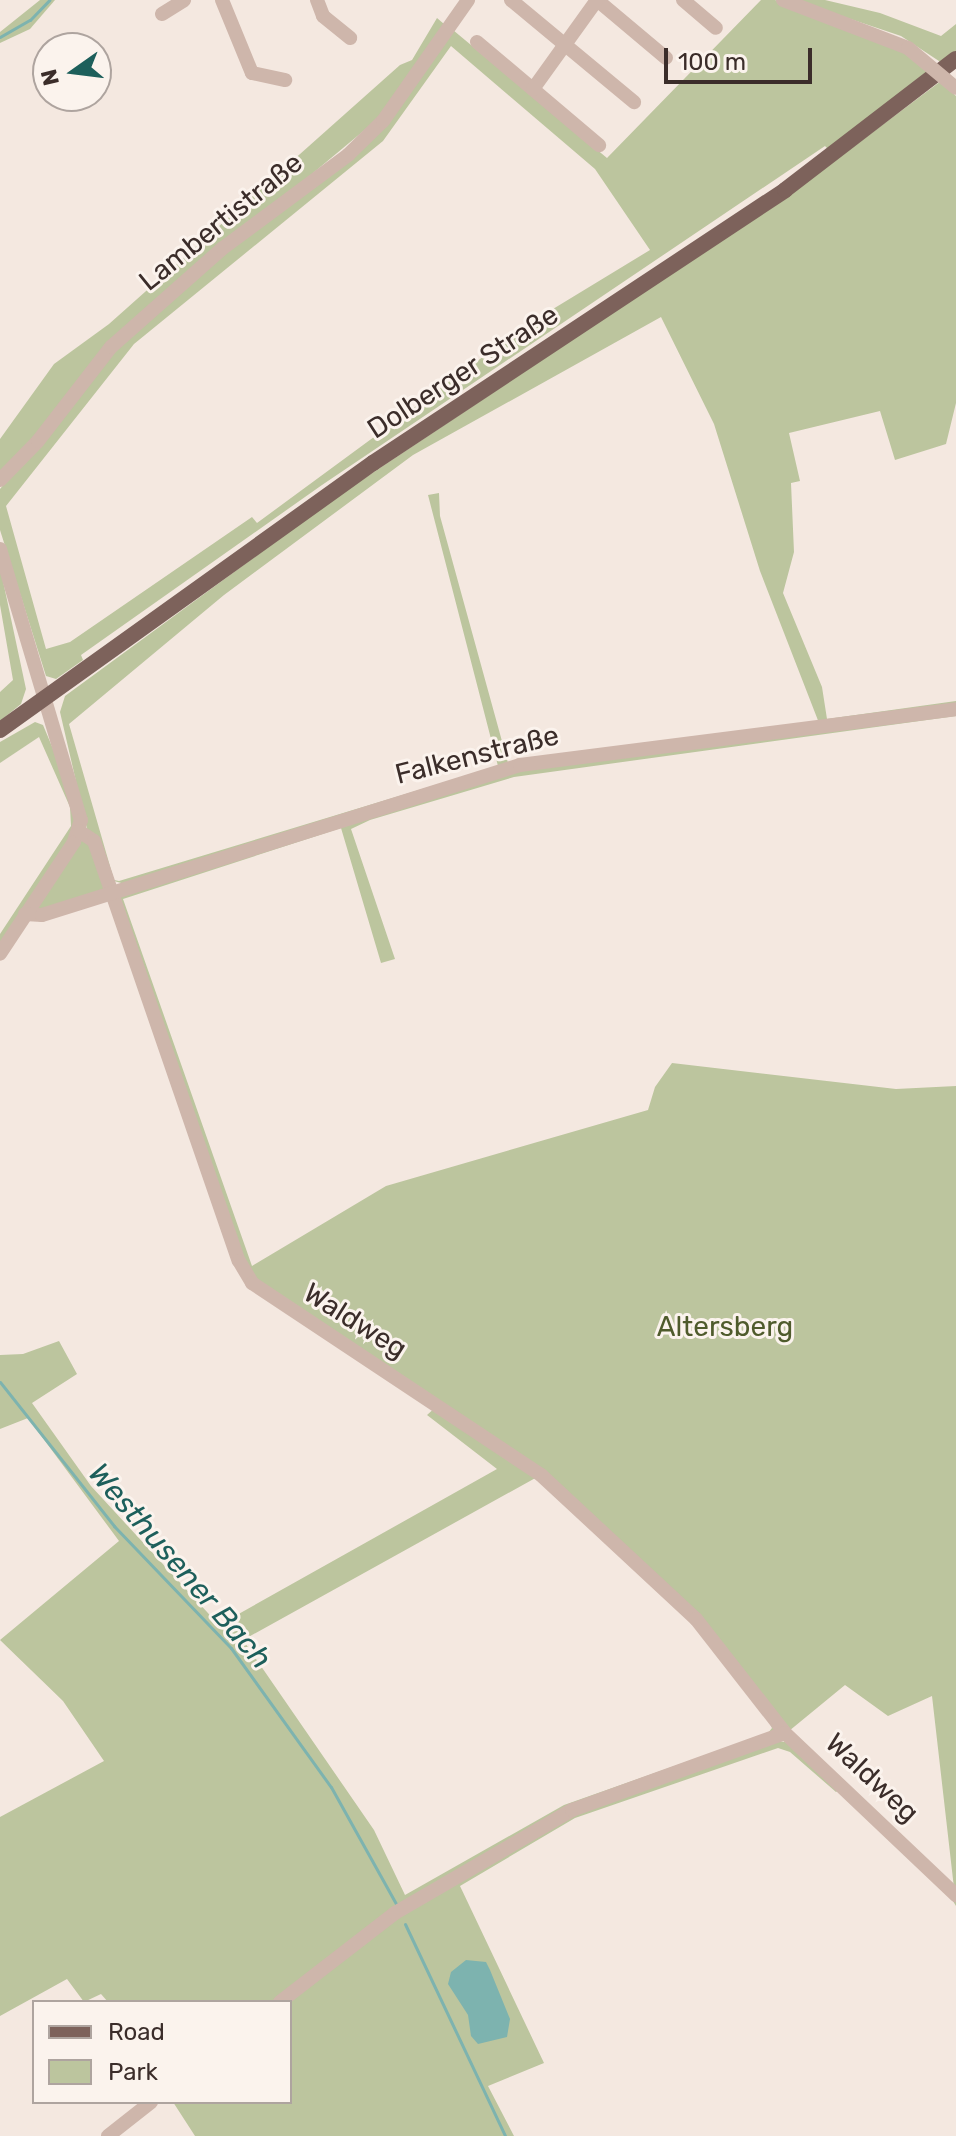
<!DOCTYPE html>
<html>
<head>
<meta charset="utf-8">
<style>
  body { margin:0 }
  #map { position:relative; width:956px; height:2136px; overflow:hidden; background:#f4e8e0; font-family:Rubik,sans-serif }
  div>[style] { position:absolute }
  .green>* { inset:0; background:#bcc59e }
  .water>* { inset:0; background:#7db3af }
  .stream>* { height:3px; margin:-1.5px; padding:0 1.5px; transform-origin:1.5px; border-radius:1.5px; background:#7db3af }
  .minor>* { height:14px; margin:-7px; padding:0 7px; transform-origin:7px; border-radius:7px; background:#ceb6ab }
  .major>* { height:16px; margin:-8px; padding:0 8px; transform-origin:8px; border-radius:8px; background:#7d625b }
  .minor-bridge>* { height:14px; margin:-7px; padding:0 7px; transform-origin:7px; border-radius:7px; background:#ceb6ab }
  span { translate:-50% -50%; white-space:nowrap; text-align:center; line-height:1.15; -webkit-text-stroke:6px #fbf3ed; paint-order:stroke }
  .street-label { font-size:28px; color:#3b2d2a }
  .park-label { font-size:28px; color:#4f5b2c }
  .water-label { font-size:30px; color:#1d5f5b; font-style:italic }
  .legend { position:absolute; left:32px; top:2000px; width:260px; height:104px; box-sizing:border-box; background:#fbf3ed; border:2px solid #aea49f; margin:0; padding:10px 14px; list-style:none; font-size:24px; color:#3b2d2a }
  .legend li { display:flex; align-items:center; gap:16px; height:40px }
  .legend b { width:40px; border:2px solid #aea49f }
  .north { position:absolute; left:32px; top:32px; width:80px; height:80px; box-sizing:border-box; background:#fbf3ed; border:2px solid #aea49f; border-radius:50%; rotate:256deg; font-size:22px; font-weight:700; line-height:32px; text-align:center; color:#3b2d2a }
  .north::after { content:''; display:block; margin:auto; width:28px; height:36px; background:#1d5f5b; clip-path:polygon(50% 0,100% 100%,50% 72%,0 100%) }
  .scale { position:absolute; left:664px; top:48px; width:148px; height:36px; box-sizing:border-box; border:4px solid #3b2d2a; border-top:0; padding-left:10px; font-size:24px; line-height:28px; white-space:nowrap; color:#3b2d2a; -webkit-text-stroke:6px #fbf3ed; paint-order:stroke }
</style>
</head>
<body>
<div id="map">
  <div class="green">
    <div style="clip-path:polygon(40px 0,55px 0,30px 29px,0 43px,0 32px)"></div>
    <div style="clip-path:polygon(evenodd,761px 0,775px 0,891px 43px,930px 73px,830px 151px,825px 146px,322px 485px,81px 655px,83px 660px,56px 679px,46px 676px,0 530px,0 489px,115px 350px,226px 252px,351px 159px,453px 30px,607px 158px,761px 0,451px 46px,595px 169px,650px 250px,525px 326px,257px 523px,252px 517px,70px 642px,46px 649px,6px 506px,134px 344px,383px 141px,451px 46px)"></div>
    <div style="clip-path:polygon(794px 0,825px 0,880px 13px,941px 36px,956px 24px,956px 51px,942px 63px,901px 36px)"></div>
    <div style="clip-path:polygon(437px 18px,444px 24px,379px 118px,107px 345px,36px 437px,0 472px,0 439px,54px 364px,109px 324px,400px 65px,412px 60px)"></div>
    <div style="clip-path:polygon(941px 81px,956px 96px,956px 403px,946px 444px,895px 460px,880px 411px,789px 433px,800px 481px,791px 483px,794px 552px,783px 593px,822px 687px,827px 719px,956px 701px,956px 705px,819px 723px,760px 571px,714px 424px,661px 317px,413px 455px,224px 595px,69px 724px,114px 880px,119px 881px,498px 766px,428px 495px,439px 493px,440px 516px,508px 763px,528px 761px,125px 884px,114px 881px,87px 829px,60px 712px,65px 696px,335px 498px,789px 195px)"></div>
    <div style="clip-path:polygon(0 567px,26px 689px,21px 704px,0 721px,0 692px,13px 680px,0 605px)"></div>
    <div style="clip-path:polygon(956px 711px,956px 716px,514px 777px,370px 820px,351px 829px,395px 959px,381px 963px,341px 828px,123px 899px,252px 1266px,386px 1186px,648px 1110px,655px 1087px,672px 1063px,896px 1089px,956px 1086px,956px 1906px,948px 1893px,954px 1888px,932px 1696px,888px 1716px,845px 1685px,789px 1731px,697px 1617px,539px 1476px,243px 1640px,374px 1830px,405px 1895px,564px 1805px,768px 1733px,772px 1728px,767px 1717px,775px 1722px,775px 1733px,571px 1808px,408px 1901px,275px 2002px,108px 2002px,101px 1994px,84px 2002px,67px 1979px,0 2016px,0 1817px,104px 1761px,63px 1701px,0 1640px,119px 1541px,28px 1418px,0 1429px,0 1355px,23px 1354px,59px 1341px,77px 1374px,32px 1403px,91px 1486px,219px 1625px,497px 1469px,427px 1415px,437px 1406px,256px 1283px,241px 1258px,120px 897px,523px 769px)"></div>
    <div style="clip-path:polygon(35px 722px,43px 725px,61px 768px,75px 822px,70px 838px,0 945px,0 934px,71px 826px,70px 807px,39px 737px,0 763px,0 742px)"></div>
    <div style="clip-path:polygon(82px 840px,87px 840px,107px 890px,42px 912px,36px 906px)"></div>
    <div style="clip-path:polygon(779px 1741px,790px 1743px,841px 1788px,836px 1792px,790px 1752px,778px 1748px,575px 1818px,460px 1886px,544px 2063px,488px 2086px,514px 2136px,195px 2136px,173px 2102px,290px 2102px,290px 2002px,394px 1917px,572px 1813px)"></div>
  </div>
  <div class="water">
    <div style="clip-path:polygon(466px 1960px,486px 1962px,490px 1970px,510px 2019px,507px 2037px,478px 2044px,471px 2036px,468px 2015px,448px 1984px,451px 1972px)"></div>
  </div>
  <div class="stream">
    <div style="left:0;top:37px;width:34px;rotate:-30deg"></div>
    <div style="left:30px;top:20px;width:28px;rotate:-46deg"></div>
    <div style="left:0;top:1382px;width:184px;rotate:51.6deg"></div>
    <div style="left:114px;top:1526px;width:169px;rotate:46.2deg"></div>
    <div style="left:231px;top:1648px;width:171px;rotate:54.3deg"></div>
    <div style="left:331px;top:1787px;width:134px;rotate:60.9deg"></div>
    <div style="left:405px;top:1924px;width:234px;rotate:64.7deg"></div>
  </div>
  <div class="minor">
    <div style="left:222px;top:0;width:79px;rotate:67.7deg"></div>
    <div style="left:252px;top:73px;width:34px;rotate:12deg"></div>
    <div style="left:317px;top:0;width:17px;rotate:69deg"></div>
    <div style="left:323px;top:16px;width:35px;rotate:39deg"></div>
    <div style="left:511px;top:0;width:160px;rotate:39.7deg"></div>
    <div style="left:597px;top:0;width:90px;rotate:40deg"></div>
    <div style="left:683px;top:0;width:43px;rotate:40.3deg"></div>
    <div style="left:783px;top:0;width:134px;rotate:21deg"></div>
    <div style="left:162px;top:14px;width:26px;rotate:-32deg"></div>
    <div style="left:477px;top:42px;width:160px;rotate:40.2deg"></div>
    <div style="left:533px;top:89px;width:110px;rotate:-54.3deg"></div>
    <div style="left:0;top:480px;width:54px;rotate:-45.7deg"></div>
    <div style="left:38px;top:441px;width:119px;rotate:-52.2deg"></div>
    <div style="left:111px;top:347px;width:149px;rotate:-41.5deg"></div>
    <div style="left:223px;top:248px;width:156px;rotate:-36.6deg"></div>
    <div style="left:348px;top:155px;width:49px;rotate:-44.2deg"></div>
    <div style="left:383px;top:121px;width:148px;rotate:-54.9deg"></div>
    <div style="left:0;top:549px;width:283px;rotate:73.4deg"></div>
    <div style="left:81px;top:820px;width:23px;rotate:108deg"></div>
    <div style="left:74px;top:842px;width:134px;rotate:123.5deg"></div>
    <div style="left:79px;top:831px;width:18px;rotate:34deg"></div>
    <div style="left:94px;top:841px;width:444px;rotate:71deg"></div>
    <div style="left:239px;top:1261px;width:26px;rotate:59deg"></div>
    <div style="left:252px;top:1283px;width:347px;rotate:33.6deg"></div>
    <div style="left:541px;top:1475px;width:212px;rotate:42.9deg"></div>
    <div style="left:696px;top:1619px;width:145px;rotate:52deg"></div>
    <div style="left:785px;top:1733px;width:236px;rotate:43.5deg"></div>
    <div style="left:25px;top:914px;width:17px;rotate:3deg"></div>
    <div style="left:42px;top:915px;width:501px;rotate:-17.42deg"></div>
    <div style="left:520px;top:765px;width:440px;rotate:-7.3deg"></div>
    <div style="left:280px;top:2002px;width:145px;rotate:-37.7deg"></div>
    <div style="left:395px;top:1913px;width:205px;rotate:-30.2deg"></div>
    <div style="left:572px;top:1810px;width:226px;rotate:-19.9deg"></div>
    <div style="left:108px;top:2136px;width:55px;rotate:-38.3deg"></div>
  </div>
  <div class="major">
    <div style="left:0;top:730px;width:459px;rotate:-35.6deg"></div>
    <div style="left:373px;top:463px;width:494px;rotate:-33.5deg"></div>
    <div style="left:785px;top:190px;width:215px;rotate:-37.5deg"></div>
  </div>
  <div class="minor-bridge">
    <div style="left:908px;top:48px;width:62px;rotate:39.8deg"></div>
  </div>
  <div class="street-label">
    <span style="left:221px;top:222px;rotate:-39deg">Lambertistraße</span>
    <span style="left:463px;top:372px;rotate:-33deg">Dolberger Straße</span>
    <span style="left:477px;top:755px;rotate:-14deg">Falkenstraße</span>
    <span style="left:355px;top:1321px;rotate:32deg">Waldweg</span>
    <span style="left:872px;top:1778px;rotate:43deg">Waldweg</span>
  </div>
  <div class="park-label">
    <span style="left:725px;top:1327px">Altersberg</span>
  </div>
  <div class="water-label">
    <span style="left:180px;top:1566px;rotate:49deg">Westhusener Bach</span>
  </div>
  <ul class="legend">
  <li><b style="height:10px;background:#7d625b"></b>Road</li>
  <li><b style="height:22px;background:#bcc59e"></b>Park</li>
  </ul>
  <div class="north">N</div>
  <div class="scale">100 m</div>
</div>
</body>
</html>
